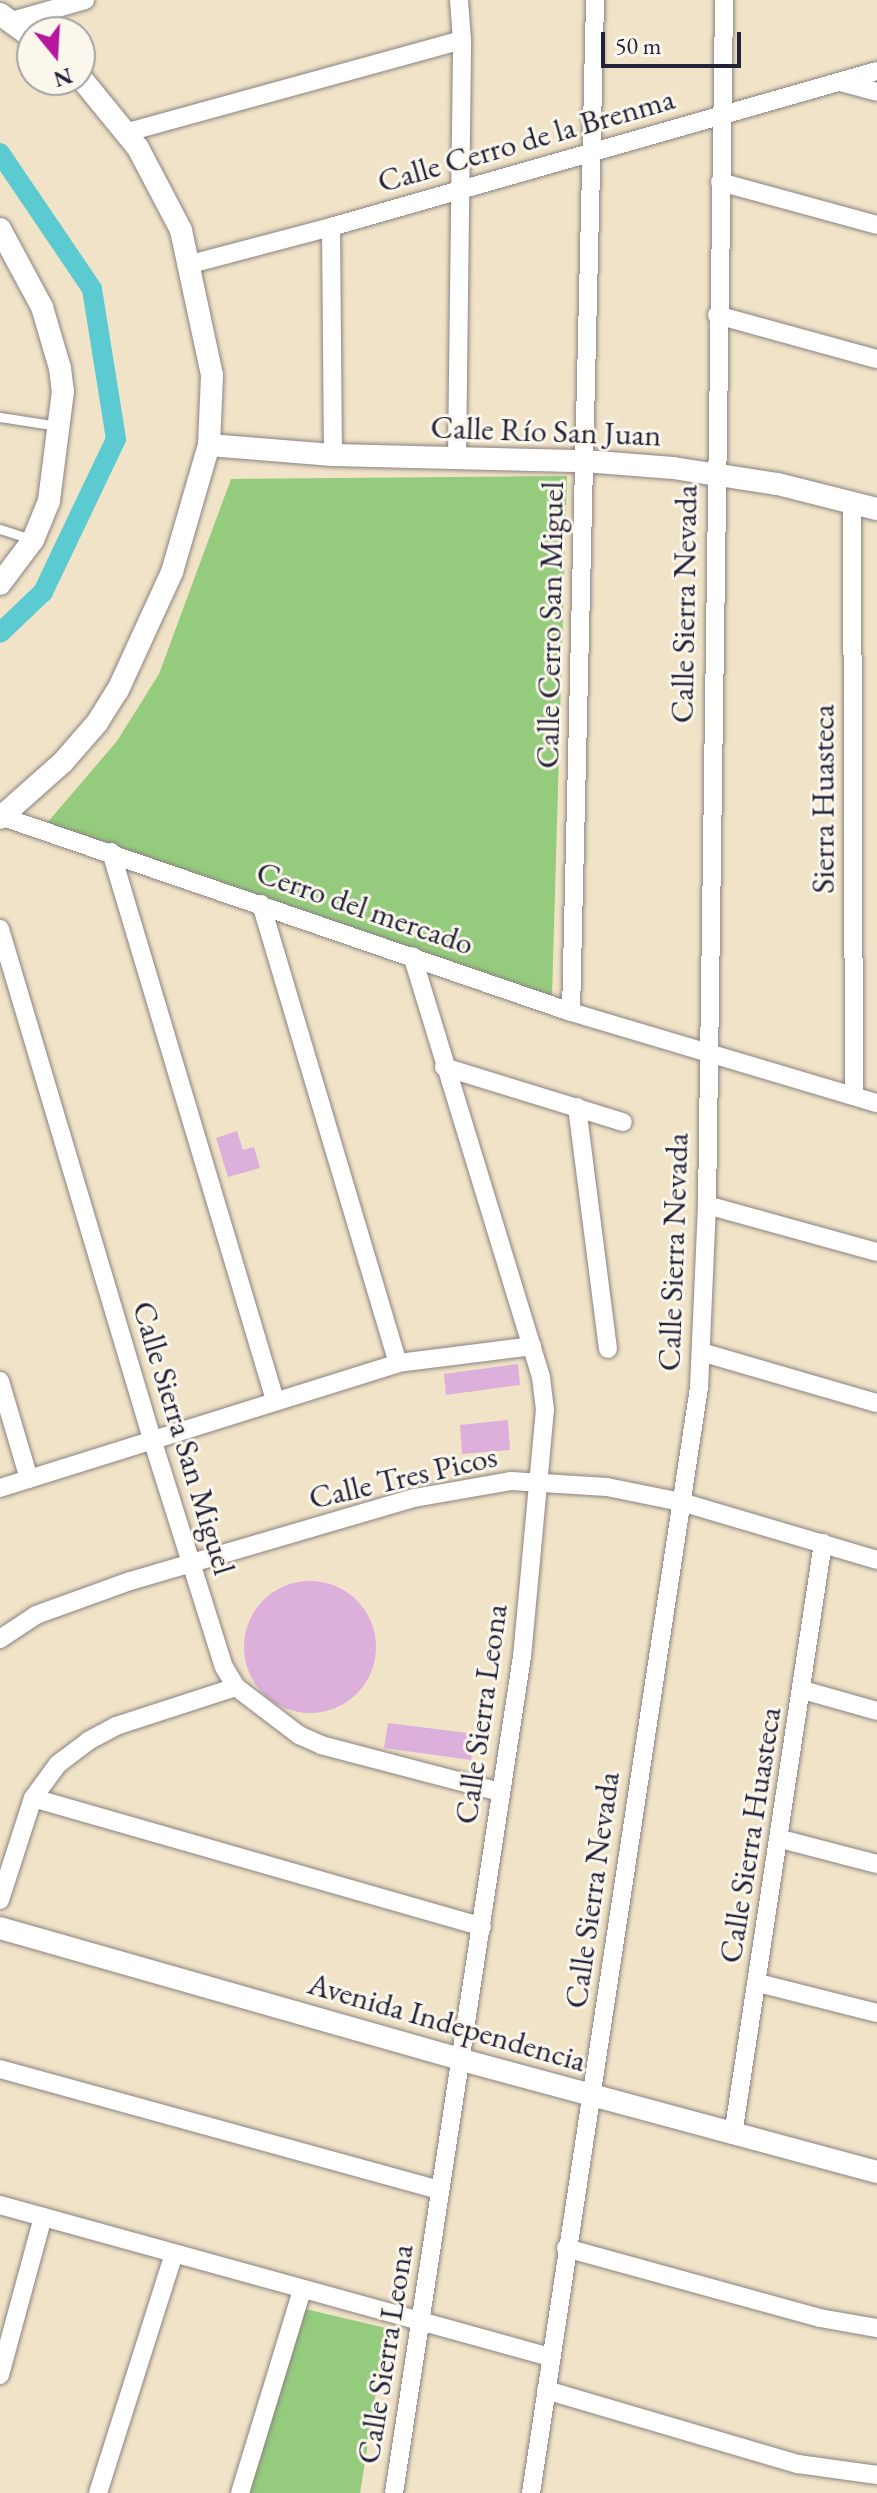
<!DOCTYPE html>
<html>
<head>
<meta charset="utf-8">
<style>
  body { margin:0 }
  #map { position:relative; width:877px; height:2493px; overflow:hidden; background:#f1e3c7; font-family:"EB Garamond",serif }
  div>[style] { position:absolute }
  .green>* { inset:0; background:#95cb7d }
  .canal>* { height:20px; margin:-10px; padding:0 10px; transform-origin:10px; border-radius:10px; background:#5ccad1 }
  .building>* { inset:0; background:#ddafdb }
  .round { border-radius:50% }
  .roads { filter:drop-shadow(0 0 2px #8a8281) drop-shadow(0 0 2px #8a8281) }
  .service>* { height:9px; margin:-4.5px; padding:0 4.5px; transform-origin:4.5px; border-radius:4.5px; background:#fff }
  .minor>* { height:18px; margin:-9px; padding:0 9px; transform-origin:9px; border-radius:9px; background:#fff }
  .tertiary>* { height:22px; margin:-11px; padding:0 11px; transform-origin:11px; border-radius:11px; background:#fff }
  span { translate:-50% -50%; white-space:nowrap; text-align:center; line-height:1.15; -webkit-text-stroke:6px #fbf7ec; paint-order:stroke }
  .street-label { font-size:32px; color:#22223b }
  .north { position:absolute; left:16px; top:16px; width:80px; height:80px; box-sizing:border-box; background:#fbf7ec; border:2px solid #a4a2a5; border-radius:50%; rotate:162deg; font-size:22px; font-weight:700; line-height:32px; text-align:center; color:#22223b }
  .north::after { content:''; display:block; margin:auto; width:28px; height:36px; background:#b5179e; clip-path:polygon(50% 0,100% 100%,50% 72%,0 100%) }
  .scale { position:absolute; left:601px; top:32px; width:140px; height:36px; box-sizing:border-box; border:4px solid #22223b; border-top:0; padding-left:10px; font-size:24px; line-height:28px; white-space:nowrap; color:#22223b; -webkit-text-stroke:6px #fbf7ec; paint-order:stroke }
</style>
</head>
<body>
<div id="map">
  <div class="green">
    <div style="clip-path:polygon(567px 476px,552px 996px,47px 823px,117px 741px,159px 674px,231px 479px)"></div>
    <div style="clip-path:polygon(301px 2308px,386px 2328px,360px 2493px,247px 2493px)"></div>
  </div>
  <div class="canal">
    <div style="left:0;top:153px;width:164px;rotate:55.9deg"></div>
    <div style="left:92px;top:289px;width:152px;rotate:80.9deg"></div>
    <div style="left:116px;top:439px;width:170px;rotate:115.5deg"></div>
    <div style="left:43px;top:592px;width:59px;rotate:136.4deg"></div>
  </div>
  <div class="building">
    <div style="clip-path:polygon(237px 1131px,243px 1150px,254px 1147px,260px 1168px,228px 1177px,216px 1138px)"></div>
    <div style="clip-path:polygon(518px 1364px,520px 1385px,446px 1395px,444px 1374px)"></div>
    <div style="clip-path:polygon(508px 1420px,510px 1450px,462px 1454px,460px 1425px)"></div>
    <div class="round" style="left:244px;top:1581px;width:132px;height:132px"></div>
    <div style="clip-path:polygon(388px 1723px,475px 1734px,471px 1760px,384px 1748px)"></div>
  </div>
  <div class="roads">
    <div class="service">
      <div style="left:0;top:417px;width:59px;rotate:8.8deg"></div>
      <div style="left:0;top:529px;width:35px;rotate:18deg"></div>
    </div>
    <div class="minor">
      <div style="left:12px;top:21px;width:76px;rotate:-16deg"></div>
      <div style="left:840px;top:82px;width:38px;rotate:15deg"></div>
      <div style="left:128px;top:132px;width:346px;rotate:-15.4deg"></div>
      <div style="left:720px;top:182px;width:163px;rotate:15.3deg"></div>
      <div style="left:331px;top:227px;width:228px;rotate:89.5deg"></div>
      <div style="left:191px;top:264px;width:145px;rotate:-14.8deg"></div>
      <div style="left:331px;top:227px;width:568px;rotate:-15.95deg"></div>
      <div style="left:717px;top:315px;width:166px;rotate:15.4deg"></div>
      <div style="left:457px;top:458px;width:418px;rotate:-89.3deg"></div>
      <div style="left:462px;top:40px;width:40px;rotate:-94.3deg"></div>
      <div style="left:852px;top:502px;width:594px;rotate:89.81deg"></div>
      <div style="left:3px;top:817px;width:601px;rotate:18.95deg"></div>
      <div style="left:571px;top:1012px;width:319px;rotate:16.6deg"></div>
      <div style="left:111px;top:852px;width:572px;rotate:73.34deg"></div>
      <div style="left:261px;top:904px;width:479px;rotate:73.4deg"></div>
      <div style="left:0;top:929px;width:532px;rotate:73.4deg"></div>
      <div style="left:152px;top:1439px;width:239px;rotate:72.5deg"></div>
      <div style="left:224px;top:1667px;width:23px;rotate:59deg"></div>
      <div style="left:236px;top:1687px;width:79px;rotate:37.3deg"></div>
      <div style="left:299px;top:1735px;width:24px;rotate:24deg"></div>
      <div style="left:321px;top:1745px;width:185px;rotate:14.7deg"></div>
      <div style="left:571px;top:1012px;width:1012px;rotate:-88.64deg"></div>
      <div style="left:444px;top:1067px;width:187px;rotate:17.1deg"></div>
      <div style="left:577px;top:1107px;width:244px;rotate:82.7deg"></div>
      <div style="left:707px;top:1205px;width:176px;rotate:15.5deg"></div>
      <div style="left:701px;top:1352px;width:183px;rotate:16.2deg"></div>
      <div style="left:0;top:1381px;width:102px;rotate:73.5deg"></div>
      <div style="left:0;top:1488px;width:417px;rotate:-17.4deg"></div>
      <div style="left:398px;top:1363px;width:135px;rotate:-7.2deg"></div>
      <div style="left:0;top:1639px;width:43px;rotate:-33.7deg"></div>
      <div style="left:36px;top:1615px;width:100px;rotate:-19.9deg"></div>
      <div style="left:130px;top:1581px;width:296px;rotate:-16.3deg"></div>
      <div style="left:414px;top:1498px;width:98px;rotate:-9.9deg"></div>
      <div style="left:511px;top:1481px;width:96px;rotate:3.6deg"></div>
      <div style="left:607px;top:1487px;width:76px;rotate:11.5deg"></div>
      <div style="left:681px;top:1502px;width:204px;rotate:16.5deg"></div>
      <div style="left:803px;top:1690px;width:77px;rotate:15.8deg"></div>
      <div style="left:33px;top:1798px;width:467px;rotate:16deg"></div>
      <div style="left:781px;top:1839px;width:99px;rotate:14.6deg"></div>
      <div style="left:0;top:1900px;width:107px;rotate:-72.1deg"></div>
      <div style="left:33px;top:1798px;width:42px;rotate:-53.7deg"></div>
      <div style="left:58px;top:1764px;width:38px;rotate:-37deg"></div>
      <div style="left:88px;top:1741px;width:32px;rotate:-28deg"></div>
      <div style="left:116px;top:1726px;width:126px;rotate:-18deg"></div>
      <div style="left:758px;top:1983px;width:123px;rotate:14.1deg"></div>
      <div style="left:0;top:2069px;width:456px;rotate:15.4deg"></div>
      <div style="left:733px;top:2135px;width:599px;rotate:-81.36deg"></div>
      <div style="left:0;top:2205px;width:571px;rotate:15.45deg"></div>
      <div style="left:566px;top:2248px;width:263px;rotate:15.4deg"></div>
      <div style="left:820px;top:2318px;width:58px;rotate:10deg"></div>
      <div style="left:0;top:2375px;width:164px;rotate:-74.8deg"></div>
      <div style="left:546px;top:2390px;width:263px;rotate:16.4deg"></div>
      <div style="left:798px;top:2464px;width:80px;rotate:7.9deg"></div>
      <div style="left:98px;top:2493px;width:251px;rotate:-72.4deg"></div>
      <div style="left:240px;top:2493px;width:212px;rotate:-73deg"></div>
      <div style="left:394px;top:2493px;width:846px;rotate:-81.3deg"></div>
      <div style="left:522px;top:1657px;width:248px;rotate:-84.7deg"></div>
      <div style="left:545px;top:1410px;width:33px;rotate:-97deg"></div>
      <div style="left:541px;top:1377px;width:440px;rotate:-107deg"></div>
      <div style="left:531px;top:2493px;width:1118px;rotate:-81.36deg"></div>
      <div style="left:699px;top:1388px;width:183px;rotate:-87.5deg"></div>
      <div style="left:707px;top:1205px;width:1205px;rotate:-89.19deg"></div>
    </div>
    <div class="tertiary">
      <div style="left:0;top:14px;width:39px;rotate:36deg"></div>
      <div style="left:0;top:229px;width:89px;rotate:61.7deg"></div>
      <div style="left:42px;top:307px;width:64px;rotate:73.6deg"></div>
      <div style="left:60px;top:368px;width:23px;rotate:83deg"></div>
      <div style="left:63px;top:391px;width:111px;rotate:97.3deg"></div>
      <div style="left:49px;top:501px;width:42px;rotate:112.3deg"></div>
      <div style="left:33px;top:540px;width:55px;rotate:126.9deg"></div>
      <div style="left:209px;top:445px;width:124px;rotate:4.6deg"></div>
      <div style="left:333px;top:455px;width:251px;rotate:1.4deg"></div>
      <div style="left:584px;top:461px;width:89px;rotate:4.5deg"></div>
      <div style="left:673px;top:468px;width:106px;rotate:8.7deg"></div>
      <div style="left:778px;top:484px;width:102px;rotate:14.2deg"></div>
      <div style="left:0;top:818px;width:84px;rotate:-41.6deg"></div>
      <div style="left:63px;top:762px;width:52px;rotate:-48.9deg"></div>
      <div style="left:97px;top:723px;width:39px;rotate:-58deg"></div>
      <div style="left:118px;top:690px;width:130px;rotate:-65.4deg"></div>
      <div style="left:172px;top:572px;width:132px;rotate:-73.8deg"></div>
      <div style="left:209px;top:445px;width:70px;rotate:-87.5deg"></div>
      <div style="left:212px;top:375px;width:148px;rotate:-102.1deg"></div>
      <div style="left:181px;top:230px;width:93px;rotate:-117.7deg"></div>
      <div style="left:138px;top:148px;width:92px;rotate:-129.2deg"></div>
      <div style="left:0;top:1928px;width:480px;rotate:15.9deg"></div>
      <div style="left:462px;top:2060px;width:430px;rotate:15.1deg"></div>
    </div>
  </div>
  <div class="street-label">
    <span style="left:526px;top:140px;rotate:-16deg">Calle Cerro de la Brenma</span>
    <span style="left:546px;top:431px;rotate:2deg">Calle Río San Juan</span>
    <span style="left:684px;top:604px;rotate:-89deg">Calle Sierra Nevada</span>
    <span style="left:550px;top:625px;rotate:-89deg">Calle Cerro San Miguel</span>
    <span style="left:823px;top:799px;rotate:-90deg">Sierra Huasteca</span>
    <span style="left:365px;top:908px;rotate:19deg">Cerro del mercado</span>
    <span style="left:673px;top:1252px;rotate:-88deg">Calle Sierra Nevada</span>
    <span style="left:184px;top:1438px;rotate:73deg">Calle Sierra San Miguel</span>
    <span style="left:403px;top:1477px;rotate:-13deg">Calle Tres Picos</span>
    <span style="left:481px;top:1714px;rotate:-82deg">Calle Sierra Leona</span>
    <span style="left:750px;top:1835px;rotate:-81deg">Calle Sierra Huasteca</span>
    <span style="left:592px;top:1890px;rotate:-82deg">Calle Sierra Nevada</span>
    <span style="left:447px;top:2022px;rotate:16deg">Avenida Independencia</span>
    <span style="left:385px;top:2354px;rotate:-81deg">Calle Sierra Leona</span>
  </div>
  <div class="north">N</div>
  <div class="scale">50 m</div>
</div>
</body>
</html>
